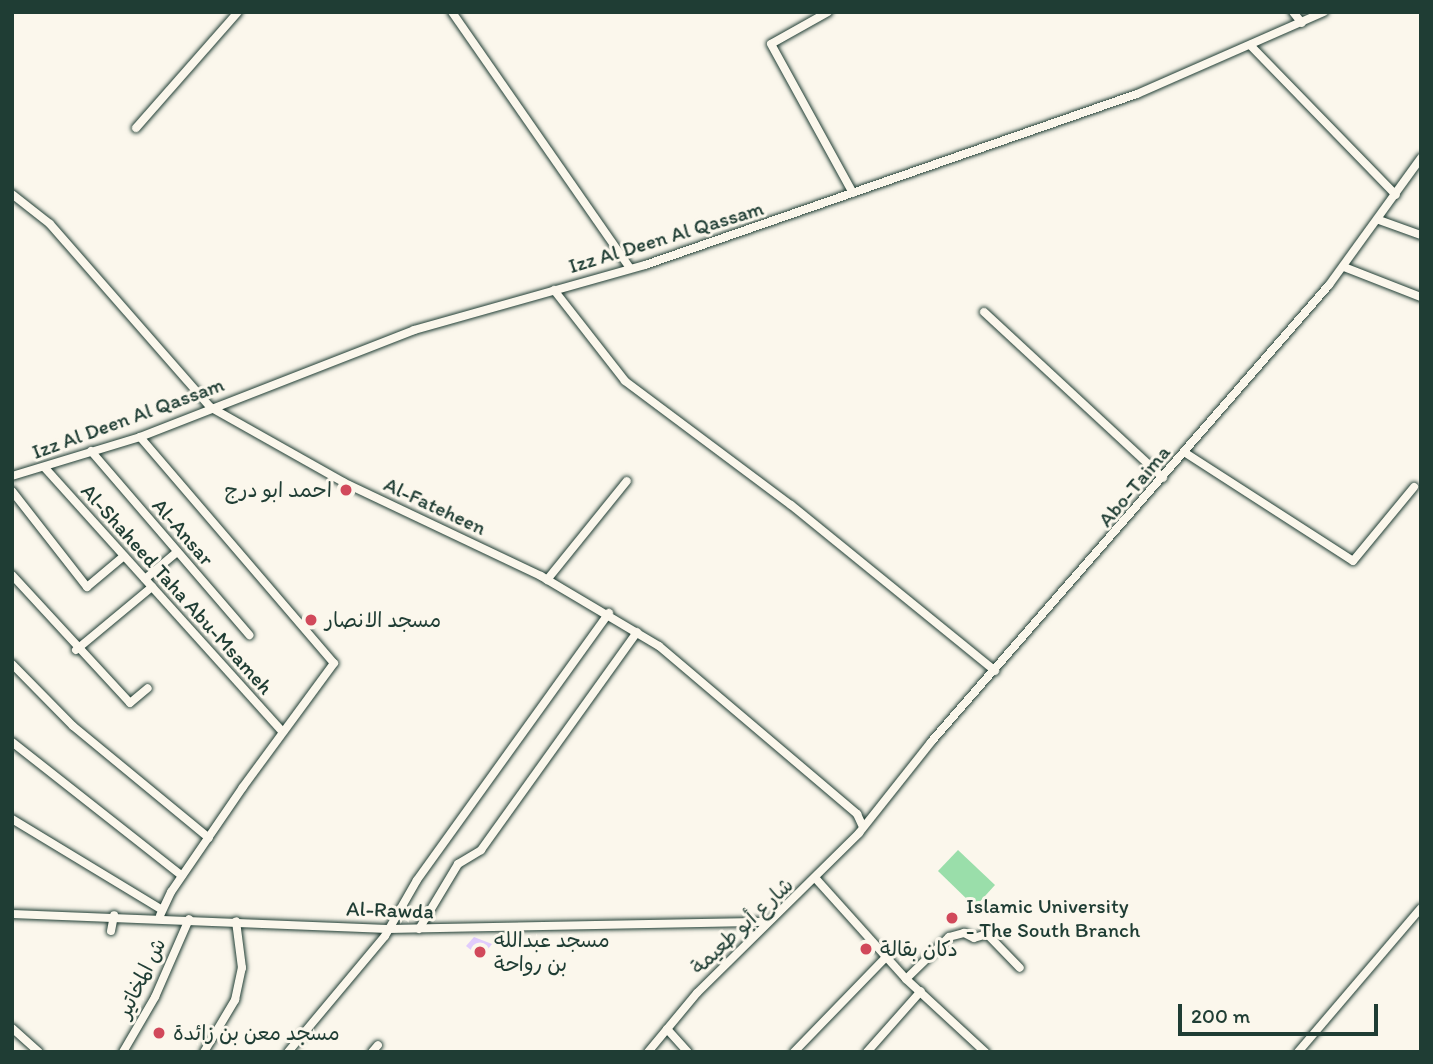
<!DOCTYPE html>
<html>
<head>
<meta charset="utf-8">
<style>
  body { margin:0 }
  #map { position:relative; width:1433px; height:1064px; overflow:hidden; background:#fbf7ec; font-family:Itim,"Playpen Sans Arabic",sans-serif }
  div>[style] { position:absolute }
  .green>* { inset:0; background:#9adeaa }
  .building>* { inset:0; background:#e1ccfd }
  .roads { filter:drop-shadow(0 0 2px #1f3d34) drop-shadow(0 0 2px #1f3d34) }
  .minor>* { height:8px; margin:-4px; padding:0 4px; transform-origin:4px; border-radius:4px; background:#fbf7ec }
  .dots>* { width:19px; height:19px; translate:-50% -50%; box-sizing:border-box; border:4px solid #fbf7ec; border-radius:50% }
  span { translate:-50% -50%; white-space:nowrap; text-align:center; line-height:1.15; -webkit-text-stroke:6px #fbf7ec; paint-order:stroke }
  .street-label { font-size:21px; color:#1f3d34 }
  .poi-label { font-size:21px; color:#1f3d34 }
  .right { translate:-100% -50%; text-align:right }
  .left { translate:0 -50%; text-align:left }
  .frame { position:absolute; inset:0; border:14px solid #1f3d34; pointer-events:none }
  .scale { position:absolute; left:1178px; top:1004px; width:200px; height:32px; box-sizing:border-box; border:4px solid #1f3d34; border-top:0; padding-left:9px; font-size:21px; line-height:24px; white-space:nowrap; color:#1f3d34; -webkit-text-stroke:5px #fbf7ec; paint-order:stroke }
</style>
</head>
<body>
<div id="map">
  <div class="green">
    <div style="clip-path:polygon(958px 850px,995px 885px,975px 907px,938px 871px)"></div>
  </div>
  <div class="building">
    <div style="clip-path:polygon(474px 937px,492px 944px,481px 958px,466px 946px)"></div>
  </div>
  <div class="roads">
    <div class="minor">
      <div style="left:452px;top:12px;width:312px;rotate:55.2deg"></div>
      <div style="left:828px;top:12px;width:65px;rotate:150.7deg"></div>
      <div style="left:771px;top:44px;width:170px;rotate:61.2deg"></div>
      <div style="left:1293px;top:12px;width:14px;rotate:51deg"></div>
      <div style="left:1250px;top:45px;width:209px;rotate:45.8deg"></div>
      <div style="left:136px;top:128px;width:154px;rotate:-48.7deg"></div>
      <div style="left:12px;top:194px;width:48px;rotate:38.3deg"></div>
      <div style="left:50px;top:224px;width:243px;rotate:48.8deg"></div>
      <div style="left:210px;top:407px;width:153px;rotate:29.4deg"></div>
      <div style="left:343px;top:482px;width:219px;rotate:25.4deg"></div>
      <div style="left:541px;top:576px;width:137px;rotate:30.7deg"></div>
      <div style="left:659px;top:646px;width:260px;rotate:40.3deg"></div>
      <div style="left:857px;top:814px;width:14px;rotate:65deg"></div>
      <div style="left:1379px;top:220px;width:45px;rotate:19.7deg"></div>
      <div style="left:1344px;top:267px;width:83px;rotate:21.3deg"></div>
      <div style="left:554px;top:290px;width:115px;rotate:52deg"></div>
      <div style="left:625px;top:381px;width:207px;rotate:36.8deg"></div>
      <div style="left:791px;top:505px;width:263px;rotate:39.1deg"></div>
      <div style="left:984px;top:312px;width:244px;rotate:42.8deg"></div>
      <div style="left:140px;top:437px;width:298px;rotate:49.4deg"></div>
      <div style="left:334px;top:663px;width:154px;rotate:126.3deg"></div>
      <div style="left:243px;top:787px;width:127px;rotate:124.4deg"></div>
      <div style="left:171px;top:892px;width:26px;rotate:115deg"></div>
      <div style="left:91px;top:451px;width:243px;rotate:49.3deg"></div>
      <div style="left:1184px;top:452px;width:201px;rotate:32.8deg"></div>
      <div style="left:1353px;top:561px;width:96px;rotate:-50.5deg"></div>
      <div style="left:45px;top:468px;width:355px;rotate:48deg"></div>
      <div style="left:12px;top:476px;width:134px;rotate:-16.9deg"></div>
      <div style="left:140px;top:437px;width:294px;rotate:-21.3deg"></div>
      <div style="left:414px;top:330px;width:240px;rotate:-15.7deg"></div>
      <div style="left:645px;top:265px;width:521px;rotate:-19.17deg"></div>
      <div style="left:1137px;top:94px;width:204px;rotate:-23.7deg"></div>
      <div style="left:12px;top:491px;width:122px;rotate:52deg"></div>
      <div style="left:87px;top:587px;width:48px;rotate:-40deg"></div>
      <div style="left:12px;top:575px;width:174px;rotate:47.3deg"></div>
      <div style="left:130px;top:703px;width:23px;rotate:-40deg"></div>
      <div style="left:145px;top:579px;width:42px;rotate:-40.2deg"></div>
      <div style="left:547px;top:580px;width:127px;rotate:-51.1deg"></div>
      <div style="left:76px;top:650px;width:99px;rotate:-39.7deg"></div>
      <div style="left:12px;top:664px;width:87px;rotate:45.5deg"></div>
      <div style="left:73px;top:726px;width:176px;rotate:39.5deg"></div>
      <div style="left:12px;top:742px;width:216px;rotate:38.2deg"></div>
      <div style="left:12px;top:819px;width:175px;rotate:31.2deg"></div>
      <div style="left:817px;top:880px;width:133px;rotate:48deg"></div>
      <div style="left:906px;top:979px;width:108px;rotate:42.7deg"></div>
      <div style="left:12px;top:914px;width:376px;rotate:2.3deg"></div>
      <div style="left:388px;top:929px;width:379px;rotate:-1.1deg"></div>
      <div style="left:419px;top:929px;width:76px;rotate:-59deg"></div>
      <div style="left:458px;top:864px;width:27px;rotate:-31deg"></div>
      <div style="left:481px;top:850px;width:268px;rotate:-54.4deg"></div>
      <div style="left:111px;top:931px;width:16px;rotate:-79deg"></div>
      <div style="left:906px;top:979px;width:60px;rotate:-44.3deg"></div>
      <div style="left:949px;top:937px;width:16px;rotate:-15deg"></div>
      <div style="left:964px;top:933px;width:11px;rotate:27deg"></div>
      <div style="left:974px;top:938px;width:14px;rotate:-17deg"></div>
      <div style="left:987px;top:934px;width:47px;rotate:45.9deg"></div>
      <div style="left:12px;top:1028px;width:36px;rotate:42deg"></div>
      <div style="left:667px;top:1029px;width:31px;rotate:48deg"></div>
      <div style="left:123px;top:1052px;width:64px;rotate:-59.8deg"></div>
      <div style="left:155px;top:997px;width:85px;rotate:-66.4deg"></div>
      <div style="left:204px;top:1052px;width:61px;rotate:-59.2deg"></div>
      <div style="left:235px;top:1000px;width:33px;rotate:-78deg"></div>
      <div style="left:242px;top:968px;width:47px;rotate:-97.3deg"></div>
      <div style="left:288px;top:1052px;width:151px;rotate:-50.1deg"></div>
      <div style="left:385px;top:936px;width:64px;rotate:-60.3deg"></div>
      <div style="left:417px;top:880px;width:329px;rotate:-54.3deg"></div>
      <div style="left:372px;top:1052px;width:9px;rotate:-49deg"></div>
      <div style="left:648px;top:1052px;width:77px;rotate:-50.3deg"></div>
      <div style="left:697px;top:993px;width:228px;rotate:-44.6deg"></div>
      <div style="left:859px;top:833px;width:116px;rotate:-51.6deg"></div>
      <div style="left:931px;top:742px;width:606px;rotate:-48.95deg"></div>
      <div style="left:1329px;top:285px;width:157px;rotate:-54.1deg"></div>
      <div style="left:794px;top:1052px;width:132px;rotate:-45.9deg"></div>
      <div style="left:867px;top:1052px;width:81px;rotate:-48.5deg"></div>
      <div style="left:1298px;top:1052px;width:189px;rotate:-49.5deg"></div>
    </div>
  </div>
  <div class="dots">
    <div style="left:346px;top:490px;background:#d1495b"></div>
    <div style="left:311px;top:620px;background:#d1495b"></div>
    <div style="left:952px;top:918px;background:#d1495b"></div>
    <div style="left:866px;top:949px;background:#d1495b"></div>
    <div style="left:480px;top:952px;background:#d1495b"></div>
    <div style="left:159px;top:1033px;background:#d1495b"></div>
  </div>
  <div class="street-label">
    <span style="left:666px;top:237px;rotate:-17deg">Izz Al Deen Al Qassam</span>
    <span style="left:128px;top:418px;rotate:-20deg">Izz Al Deen Al Qassam</span>
    <span style="left:1134px;top:486px;rotate:-50deg">Abo-Taima</span>
    <span style="left:435px;top:506px;rotate:25deg">Al-Fateheen</span>
    <span style="left:183px;top:532px;rotate:49deg">Al-Ansar</span>
    <span style="left:177px;top:589px;rotate:48deg">Al-Shaheed Taha Abu-Msameh</span>
    <span style="left:390px;top:910px;rotate:2deg">Al-Rawda</span>
    <span style="left:742px;top:926px;rotate:-43deg">شارع أبو طعيمة</span>
    <span style="left:141px;top:978px;rotate:-64deg">ش المخاتير</span>
  </div>
  <div class="poi-label">
    <span class="right" style="left:332px;top:490px">احمد ابو درج</span>
    <span class="left" style="left:325px;top:620px">مسجد الانصار</span>
    <span class="left" style="left:966px;top:918px">Islamic University<br>- The South Branch</span>
    <span class="left" style="left:494px;top:952px">مسجد عبدالله<br>بن رواحة</span>
    <span class="left" style="left:880px;top:949px">دكان بقالة</span>
    <span class="left" style="left:173px;top:1033px">مسجد معن بن زائدة</span>
  </div>
  <div class="frame"></div>
  <div class="scale">200 m</div>
</div>
</body>
</html>
